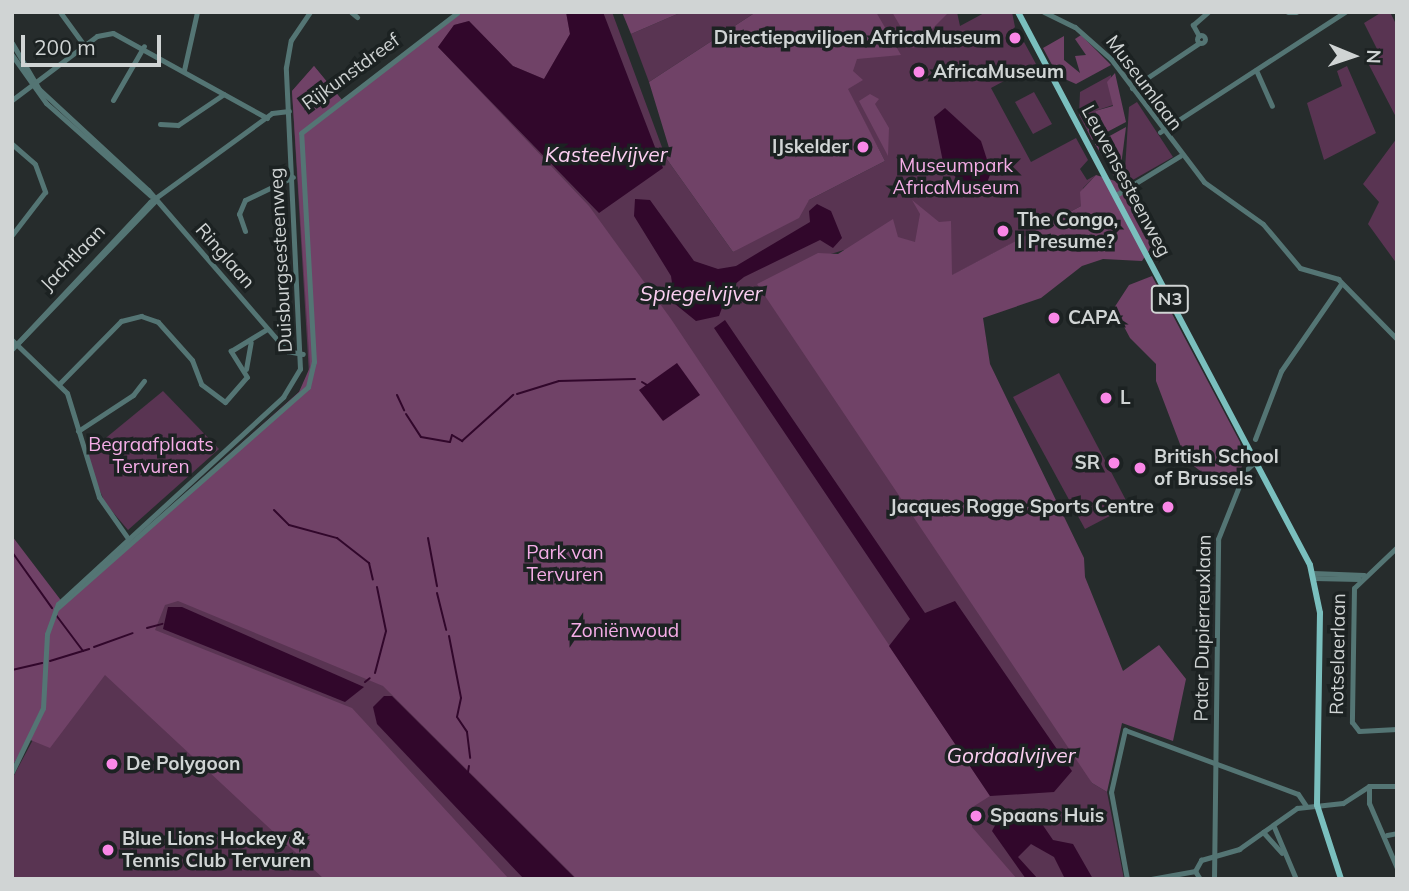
<!DOCTYPE html>
<html>
<head>
<meta charset="utf-8">
<style>
  body { margin:0 }
  #map { position:relative; width:1409px; height:891px; overflow:hidden; background:#262c2c; font-family:Mulish,sans-serif }
  div>[style] { position:absolute }
  .green>* { inset:0; background:#593452 }
  .forest>* { inset:0; background:#704267 }
  .water>* { inset:0; background:#31072b }
  .stream>* { height:2px; margin:-1px; padding:0 1px; transform-origin:1px; border-radius:1px; background:#31072b }
  .minor>* { height:5px; margin:-2.5px; padding:0 2.5px; transform-origin:2.5px; border-radius:2.5px; background:#547574 }
  .minor>.ring { margin:-2.5px; padding:0; box-sizing:content-box; background:none; border:5px solid #547574; border-radius:50% }
  .major>* { height:6px; margin:-3px; padding:0 3px; transform-origin:3px; border-radius:3px; background:#7abfbe }
  .dots>* { width:19px; height:19px; translate:-50% -50%; box-sizing:border-box; border:4px solid #1c2222; border-radius:50% }
  span { translate:-50% -50%; white-space:nowrap; text-align:center; line-height:1.15; -webkit-text-stroke:7px #1c2222; paint-order:stroke }
  .shield-label span { padding:2px 5px; background:#1c2222; border:2px solid; border-radius:5px; -webkit-text-stroke-width:0 }
  .shield-label { font-size:18px; color:#d0d4d4; font-weight:700 }
  .poi-label { font-size:19px; color:#d0d4d4; font-weight:700 }
  .right { translate:-100% -50%; text-align:right }
  .left { translate:0 -50%; text-align:left }
  .street-label { font-size:19px; color:#d0d4d4 }
  .park-label { font-size:19px; color:#f5ade7 }
  .water-label { font-size:21px; color:#fbcef1; font-style:italic }
  .frame { position:absolute; inset:0; border:14px solid #d0d4d4; pointer-events:none }
  .north { position:absolute; left:1318px; top:21px; width:70px; height:70px; -webkit-text-stroke:5px #1c2222; paint-order:stroke; rotate:92deg; font-size:19px; font-weight:700; line-height:28px; text-align:center; color:#d0d4d4 }
  .north::after { content:''; display:block; margin:auto; width:24px; height:32px; background:#d0d4d4; clip-path:polygon(50% 0,100% 100%,50% 72%,0 100%) }
  .scale { position:absolute; left:21px; top:35px; width:140px; height:32px; box-sizing:border-box; border:4px solid #d0d4d4; border-top:0; padding-left:9px; font-size:21px; line-height:24px; white-space:nowrap; color:#d0d4d4; -webkit-text-stroke:5px #1c2222; paint-order:stroke }
</style>
</head>
<body>
<div id="map">
  <div class="green">
    <div style="clip-path:polygon(463px 12px,612px 12px,666px 158px,733px 252px,809px 200px,885px 161px,806px 12px,957px 12px,960px 26px,986px 12px,1012px 12px,1015px 27px,1007px 35px,1015px 46px,1024px 42px,1036px 64px,991px 88px,1031px 162px,1076px 138px,1088px 160px,1080px 169px,1087px 180px,1096px 175px,1083px 188px,1081px 206px,951px 276px,844px 250px,824px 256px,1092px 783px,1107px 792px,1124px 879px,12px 877px,12px 779px,146px 528px,299px 392px,309px 374px,292px 91px,314px 66px,342px 101px)"></div>
    <div style="clip-path:polygon(682px 12px,756px 12px,649px 82px,631px 34px)"></div>
    <div style="clip-path:polygon(1382px 12px,1390px 12px,1397px 26px,1397px 119px,1369px 65px,1379px 53px,1364px 23px)"></div>
    <div style="clip-path:polygon(1347px 66px,1376px 133px,1324px 160px,1307px 103px,1342px 86px,1337px 71px)"></div>
    <div style="clip-path:polygon(1111px 75px,1113px 105px,1095px 111px,1099px 119px,1087px 130px,1079px 115px,1080px 92px)"></div>
    <div style="clip-path:polygon(1034px 92px,1052px 124px,1033px 134px,1015px 102px)"></div>
    <div style="clip-path:polygon(1137px 102px,1173px 157px,1124px 185px,1129px 107px)"></div>
    <div style="clip-path:polygon(1397px 138px,1397px 264px,1368px 224px,1379px 202px,1363px 184px)"></div>
    <div style="clip-path:polygon(1059px 373px,1129px 506px,1085px 529px,1013px 397px)"></div>
    <div style="clip-path:polygon(163px 391px,219px 449px,128px 530px,105px 503px,85px 455px)"></div>
  </div>
  <div class="forest">
    <div style="clip-path:polygon(463px 12px,566px 12px,570px 34px,544px 79px,513px 66px,469px 21px,454px 25px,438px 47px,589px 206px,671px 319px,990px 796px,971px 808px,972px 827px,1017px 879px,577px 879px,383px 686px,178px 601px,165px 605px,155px 630px,352px 708px,509px 879px,324px 879px,105px 675px,50px 748px,28px 739px,12px 767px,12px 536px,63px 603px,299px 392px,310px 367px,292px 91px,314px 66px,343px 101px)"></div>
    <div style="clip-path:polygon(622px 12px,682px 12px,631px 34px)"></div>
    <div style="clip-path:polygon(756px 12px,876px 12px,901px 55px,857px 59px,853px 71px,863px 80px,848px 89px,885px 161px,809px 200px,799px 218px,733px 252px,666px 158px,670px 151px,649px 82px)"></div>
    <div style="clip-path:polygon(892px 12px,949px 12px,913px 48px)"></div>
    <div style="clip-path:polygon(1081px 35px,1111px 65px,1076px 84px,1058px 76px,1043px 48px,1064px 36px,1064px 60px,1080px 73px,1075px 56px,1086px 55px,1075px 39px)"></div>
    <div style="clip-path:polygon(1115px 73px,1126px 122px,1092px 140px,1087px 130px,1099px 119px,1095px 111px,1113px 106px,1107px 82px)"></div>
    <div style="clip-path:polygon(870px 94px,879px 99px,875px 104px,889px 128px,888px 156px,859px 101px)"></div>
    <div style="clip-path:polygon(1126px 127px,1122px 158px,1115px 178px,1095px 144px)"></div>
    <div style="clip-path:polygon(1096px 175px,1128px 185px,1158px 237px,1142px 261px,1103px 259px,1082px 266px,1041px 298px,983px 318px,990px 364px,1084px 558px,1085px 577px,1123px 671px,1159px 645px,1186px 679px,1173px 741px,1122px 723px,1107px 792px,1092px 783px,757px 284px,818px 253px,838px 254px,893px 219px,898px 237px,915px 242px,920px 214px,912px 200px,939px 222px,951px 221px,952px 275px,1081px 206px,1080px 192px)"></div>
    <div style="clip-path:polygon(1152px 276px,1240px 442px,1244px 460px,1239px 475px,1203px 473px,1186px 460px,1156px 381px,1156px 364px,1130px 338px,1114px 308px,1129px 285px)"></div>
  </div>
  <div class="water">
    <div style="clip-path:polygon(566px 12px,603px 12px,663px 168px,599px 213px,438px 47px,454px 25px,469px 21px,513px 66px,544px 79px,570px 34px)"></div>
    <div style="clip-path:polygon(945px 108px,981px 141px,991px 172px,983px 194px,964px 187px,943px 162px,934px 117px)"></div>
    <div style="clip-path:polygon(635px 199px,650px 200px,694px 261px,718px 269px,736px 266px,810px 222px,809px 211px,817px 204px,831px 211px,842px 238px,833px 248px,820px 240px,744px 277px,729px 289px,719px 316px,696px 321px,675px 304px,671px 276px,634px 216px)"></div>
    <div style="clip-path:polygon(725px 320px,925px 613px,955px 601px,1072px 771px,1054px 792px,990px 796px,889px 646px,910px 619px,714px 328px)"></div>
    <div style="clip-path:polygon(677px 363px,700px 395px,663px 421px,639px 390px)"></div>
    <div style="clip-path:polygon(168px 607px,182px 607px,364px 687px,345px 702px,163px 629px)"></div>
    <div style="clip-path:polygon(384px 696px,392px 696px,576px 879px,524px 879px,377px 724px,373px 707px)"></div>
    <div style="clip-path:polygon(1020px 813px,1040px 821px,1053px 840px,1073px 844px,1093px 879px,1065px 879px,1054px 857px,1031px 844px,1018px 857px,1038px 879px,1026px 879px,992px 831px,999px 818px)"></div>
  </div>
  <div class="stream">
    <div style="left:642px;top:382px;width:6px;rotate:31deg"></div>
    <div style="left:517px;top:394px;width:44px;rotate:-17.2deg"></div>
    <div style="left:559px;top:381px;width:76px;rotate:-1.5deg"></div>
    <div style="left:397px;top:395px;width:17px;rotate:65deg"></div>
    <div style="left:406px;top:414px;width:27px;rotate:57deg"></div>
    <div style="left:421px;top:437px;width:29px;rotate:10deg"></div>
    <div style="left:450px;top:442px;width:7px;rotate:-74deg"></div>
    <div style="left:452px;top:435px;width:12px;rotate:31deg"></div>
    <div style="left:462px;top:441px;width:69px;rotate:-42deg"></div>
    <div style="left:274px;top:510px;width:21px;rotate:45deg"></div>
    <div style="left:289px;top:525px;width:50px;rotate:15.2deg"></div>
    <div style="left:337px;top:538px;width:41px;rotate:38deg"></div>
    <div style="left:369px;top:563px;width:17px;rotate:77deg"></div>
    <div style="left:428px;top:538px;width:49px;rotate:79.4deg"></div>
    <div style="left:12px;top:552px;width:69px;rotate:54.5deg"></div>
    <div style="left:437px;top:593px;width:38px;rotate:76deg"></div>
    <div style="left:56px;top:615px;width:45px;rotate:53.1deg"></div>
    <div style="left:147px;top:628px;width:16px;rotate:-15deg"></div>
    <div style="left:449px;top:636px;width:63px;rotate:79deg"></div>
    <div style="left:461px;top:698px;width:19px;rotate:102deg"></div>
    <div style="left:457px;top:717px;width:18px;rotate:56deg"></div>
    <div style="left:467px;top:732px;width:26px;rotate:83deg"></div>
    <div style="left:94px;top:647px;width:41px;rotate:-19.7deg"></div>
    <div style="left:50px;top:661px;width:41px;rotate:-17.1deg"></div>
    <div style="left:12px;top:670px;width:31px;rotate:-13deg"></div>
    <div style="left:375px;top:673px;width:43px;rotate:-75.3deg"></div>
    <div style="left:386px;top:631px;width:45px;rotate:-101.6deg"></div>
    <div style="left:365px;top:682px;width:6px;rotate:-39deg"></div>
    <div style="left:468px;top:772px;width:6px;rotate:-81deg"></div>
  </div>
  <div class="minor">
    <div style="left:60px;top:12px;width:41px;rotate:54deg"></div>
    <div style="left:351px;top:12px;width:8px;rotate:40deg"></div>
    <div style="left:1044px;top:12px;width:34px;rotate:26deg"></div>
    <div style="left:1075px;top:27px;width:48px;rotate:41.6deg"></div>
    <div style="left:1111px;top:59px;width:154px;rotate:52.9deg"></div>
    <div style="left:1204px;top:182px;width:72px;rotate:35.4deg"></div>
    <div style="left:1263px;top:224px;width:57px;rotate:49.9deg"></div>
    <div style="left:1300px;top:268px;width:40px;rotate:16deg"></div>
    <div style="left:1338px;top:279px;width:84px;rotate:45.5deg"></div>
    <div style="left:1288px;top:12px;width:8px"></div>
    <div class="ring" style="left:1197px;top:35px;width:3px;height:3px"></div>
    <div style="left:1199px;top:36px;width:13px;rotate:-119deg"></div>
    <div style="left:1193px;top:25px;width:20px;rotate:-41deg"></div>
    <div style="left:12px;top:43px;width:53px;rotate:59.6deg"></div>
    <div style="left:39px;top:89px;width:149px;rotate:42.8deg"></div>
    <div style="left:148px;top:190px;width:213px;rotate:49.2deg"></div>
    <div style="left:287px;top:351px;width:16px;rotate:11deg"></div>
    <div style="left:12px;top:55px;width:59px;rotate:54.7deg"></div>
    <div style="left:46px;top:103px;width:140px;rotate:41.5deg"></div>
    <div style="left:184px;top:70px;width:59px;rotate:-77.4deg"></div>
    <div style="left:1256px;top:70px;width:39px;rotate:66deg"></div>
    <div style="left:1132px;top:88px;width:81px;rotate:-33.9deg"></div>
    <div style="left:12px;top:100px;width:106px;rotate:-37deg"></div>
    <div style="left:97px;top:36px;width:16px;rotate:-11deg"></div>
    <div style="left:113px;top:33px;width:176px;rotate:28.9deg"></div>
    <div style="left:113px;top:100px;width:62px;rotate:-60.1deg"></div>
    <div style="left:160px;top:124px;width:18px;rotate:3deg"></div>
    <div style="left:178px;top:125px;width:55px;rotate:-34deg"></div>
    <div style="left:1160px;top:132px;width:221px;rotate:-33deg"></div>
    <div style="left:12px;top:144px;width:30px;rotate:41deg"></div>
    <div style="left:35px;top:164px;width:30px;rotate:70deg"></div>
    <div style="left:45px;top:192px;width:54px;rotate:127.5deg"></div>
    <div style="left:1116px;top:195px;width:75px;rotate:-31.4deg"></div>
    <div style="left:245px;top:231px;width:18px;rotate:-109deg"></div>
    <div style="left:239px;top:214px;width:15px;rotate:-67deg"></div>
    <div style="left:245px;top:200px;width:53px;rotate:-25.6deg"></div>
    <div style="left:12px;top:340px;width:76px;rotate:43.9deg"></div>
    <div style="left:67px;top:393px;width:109px;rotate:72.9deg"></div>
    <div style="left:99px;top:497px;width:49px;rotate:55deg"></div>
    <div style="left:18px;top:343px;width:199px;rotate:-46deg"></div>
    <div style="left:12px;top:349px;width:202px;rotate:-46.8deg"></div>
    <div style="left:150px;top:202px;width:151px;rotate:-36.1deg"></div>
    <div style="left:272px;top:113px;width:17px;rotate:-7deg"></div>
    <div style="left:246px;top:369px;width:27px;rotate:-80deg"></div>
    <div style="left:60px;top:383px;width:87px;rotate:-45.5deg"></div>
    <div style="left:121px;top:321px;width:21px;rotate:-14deg"></div>
    <div style="left:141px;top:316px;width:18px;rotate:19deg"></div>
    <div style="left:158px;top:322px;width:51px;rotate:48.2deg"></div>
    <div style="left:192px;top:360px;width:26px;rotate:69deg"></div>
    <div style="left:201px;top:384px;width:30px;rotate:37deg"></div>
    <div style="left:225px;top:402px;width:33px;rotate:-49deg"></div>
    <div style="left:247px;top:377px;width:31px;rotate:-122deg"></div>
    <div style="left:231px;top:351px;width:42px;rotate:-31.4deg"></div>
    <div style="left:78px;top:431px;width:66px;rotate:-33.2deg"></div>
    <div style="left:133px;top:395px;width:18px;rotate:-52deg"></div>
    <div style="left:1255px;top:439px;width:73px;rotate:-69.1deg"></div>
    <div style="left:1281px;top:371px;width:106px;rotate:-55.4deg"></div>
    <div style="left:1397px;top:547px;width:59px;rotate:136.4deg"></div>
    <div style="left:1354px;top:588px;width:134px;rotate:90.9deg"></div>
    <div style="left:1352px;top:722px;width:11px;rotate:52deg"></div>
    <div style="left:1359px;top:731px;width:38px;rotate:-3deg"></div>
    <div style="left:1313px;top:573px;width:51px;rotate:2.2deg"></div>
    <div style="left:1314px;top:578px;width:45px;rotate:1.3deg"></div>
    <div style="left:56px;top:609px;width:336px;rotate:-41.4deg"></div>
    <div style="left:308px;top:387px;width:26px;rotate:-77deg"></div>
    <div style="left:314px;top:362px;width:229px;rotate:-93.2deg"></div>
    <div style="left:301px;top:133px;width:198px;rotate:-37.6deg"></div>
    <div style="left:12px;top:772px;width:71px;rotate:-64.2deg"></div>
    <div style="left:43px;top:708px;width:74px;rotate:-86.9deg"></div>
    <div style="left:47px;top:634px;width:32px;rotate:-70deg"></div>
    <div style="left:58px;top:604px;width:306px;rotate:-42.6deg"></div>
    <div style="left:283px;top:397px;width:33px;rotate:-59deg"></div>
    <div style="left:300px;top:369px;width:302px;rotate:-92.7deg"></div>
    <div style="left:286px;top:67px;width:27px;rotate:-80deg"></div>
    <div style="left:291px;top:40px;width:34px;rotate:-56deg"></div>
    <div style="left:1369px;top:786px;width:17px;rotate:90deg"></div>
    <div style="left:1369px;top:803px;width:71px;rotate:66.7deg"></div>
    <div style="left:1274px;top:827px;width:56px;rotate:67.1deg"></div>
    <div style="left:1263px;top:832px;width:28px;rotate:48deg"></div>
    <div style="left:1387px;top:835px;width:10px;rotate:-11deg"></div>
    <div style="left:1127px;top:879px;width:88px;rotate:-100.4deg"></div>
    <div style="left:1111px;top:792px;width:64px;rotate:-77.3deg"></div>
    <div style="left:1125px;top:730px;width:184px;rotate:20.3deg"></div>
    <div style="left:1298px;top:794px;width:14px;rotate:56deg"></div>
    <div style="left:1151px;top:879px;width:45px;rotate:-10.3deg"></div>
    <div style="left:1200px;top:879px;width:9px;rotate:-122deg"></div>
    <div style="left:1195px;top:871px;width:13px;rotate:-61deg"></div>
    <div style="left:1201px;top:860px;width:40px;rotate:-16deg"></div>
    <div style="left:1239px;top:849px;width:71px;rotate:-35.3deg"></div>
    <div style="left:1297px;top:808px;width:46px;rotate:-6.2deg"></div>
    <div style="left:1343px;top:803px;width:31px;rotate:-33deg"></div>
    <div style="left:1369px;top:786px;width:28px"></div>
    <div style="left:1214px;top:879px;width:340px;rotate:-89.3deg"></div>
    <div style="left:1218px;top:539px;width:73px;rotate:-68.3deg"></div>
    <div style="left:1245px;top:471px;width:16px;rotate:-43deg"></div>
  </div>
  <div class="major">
    <div style="left:1018px;top:12px;width:625px;rotate:62.16deg"></div>
    <div style="left:1310px;top:565px;width:49px;rotate:78.2deg"></div>
    <div style="left:1320px;top:613px;width:192px;rotate:90.9deg"></div>
    <div style="left:1317px;top:805px;width:78px;rotate:72deg"></div>
  </div>
  <div class="dots">
    <div style="left:1015px;top:38px;background:#fa87e7"></div>
    <div style="left:919px;top:72px;background:#fa87e7"></div>
    <div style="left:863px;top:147px;background:#fa87e7"></div>
    <div style="left:1003px;top:231px;background:#fa87e7"></div>
    <div style="left:1054px;top:318px;background:#fa87e7"></div>
    <div style="left:1106px;top:398px;background:#fa87e7"></div>
    <div style="left:1114px;top:463px;background:#fa87e7"></div>
    <div style="left:1140px;top:468px;background:#fa87e7"></div>
    <div style="left:1168px;top:507px;background:#fa87e7"></div>
    <div style="left:112px;top:764px;background:#fa87e7"></div>
    <div style="left:976px;top:816px;background:#fa87e7"></div>
    <div style="left:108px;top:850px;background:#fa87e7"></div>
  </div>
  <div class="shield-label">
    <span style="left:1170px;top:299px">N3</span>
  </div>
  <div class="poi-label">
    <span class="right" style="left:1001px;top:38px">Directiepaviljoen AfricaMuseum</span>
    <span class="left" style="left:933px;top:72px">AfricaMuseum</span>
    <span class="right" style="left:849px;top:147px">IJskelder</span>
    <span class="left" style="left:1017px;top:231px">The Congo,<br>I Presume?</span>
    <span class="left" style="left:1068px;top:318px">CAPA</span>
    <span class="left" style="left:1120px;top:398px">L</span>
    <span class="left" style="left:1154px;top:468px">British School<br>of Brussels</span>
    <span class="right" style="left:1100px;top:463px">SR</span>
    <span class="right" style="left:1154px;top:507px">Jacques Rogge Sports Centre</span>
    <span class="left" style="left:126px;top:764px">De Polygoon</span>
    <span class="left" style="left:990px;top:816px">Spaans Huis</span>
    <span class="left" style="left:122px;top:850px">Blue Lions Hockey &amp;<br>Tennis Club Tervuren</span>
  </div>
  <div class="street-label">
    <span style="left:351px;top:72px;rotate:-36deg">Rijkunstdreef</span>
    <span style="left:1144px;top:83px;rotate:53deg">Museumlaan</span>
    <span style="left:1126px;top:181px;rotate:62deg">Leuvensesteenweg</span>
    <span style="left:225px;top:256px;rotate:49deg">Ringlaan</span>
    <span style="left:73px;top:258px;rotate:-46deg">Jachtlaan</span>
    <span style="left:281px;top:260px;rotate:-93deg">Duisburgsesteenweg</span>
    <span style="left:1203px;top:628px;rotate:-89deg">Pater Dupierreuxlaan</span>
    <span style="left:1338px;top:654px;rotate:-89deg">Rotselaerlaan</span>
  </div>
  <div class="park-label">
    <span style="left:956px;top:177px">Museumpark<br>AfricaMuseum</span>
    <span style="left:151px;top:456px">Begraafplaats<br>Tervuren</span>
    <span style="left:565px;top:564px">Park van<br>Tervuren</span>
    <span style="left:625px;top:631px">Zoniënwoud</span>
  </div>
  <div class="water-label">
    <span style="left:606px;top:154px">Kasteelvijver</span>
    <span style="left:701px;top:293px">Spiegelvijver</span>
    <span style="left:1011px;top:755px">Gordaalvijver</span>
  </div>
  <div class="frame"></div>
  <div class="north">N</div>
  <div class="scale">200 m</div>
</div>
</body>
</html>
